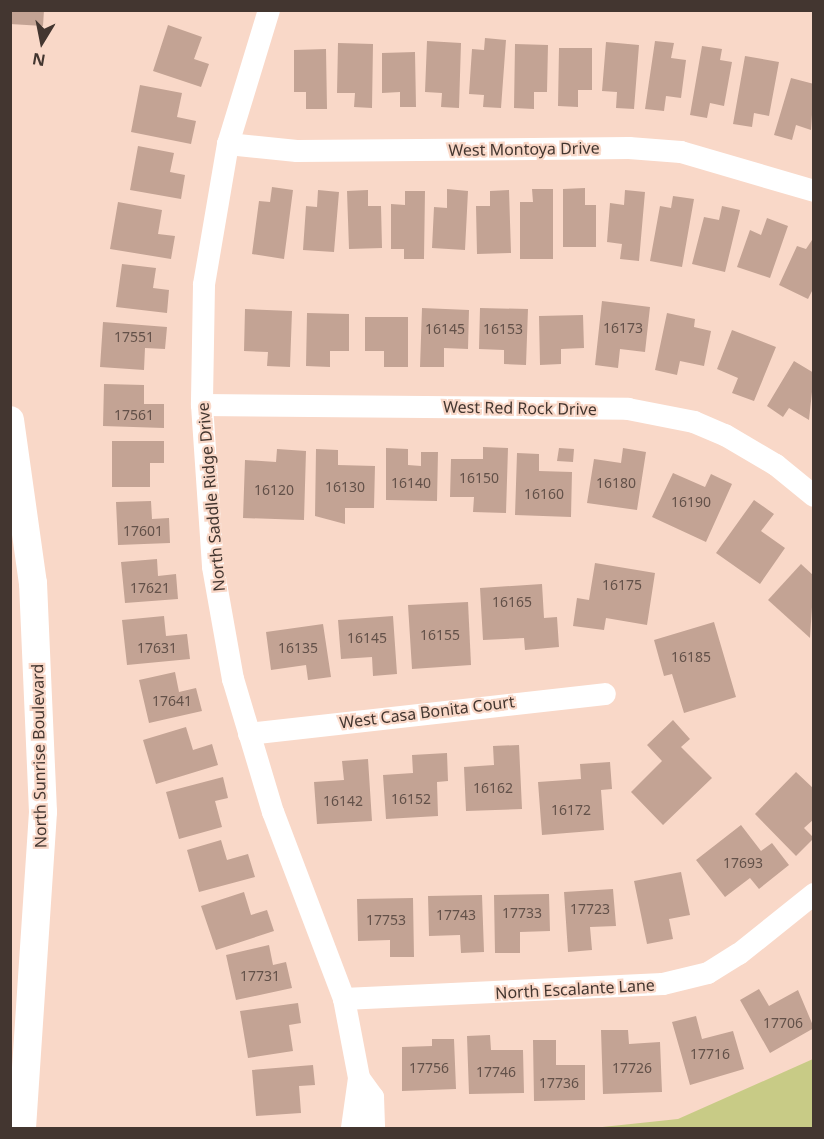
<!DOCTYPE html>
<html>
<head>
<meta charset="utf-8">
<style>
  body { margin:0 }
  #map { position:relative; width:824px; height:1139px; overflow:hidden; background:#f9d8c8; font-family:"Noto Sans",sans-serif }
  div>[style] { position:absolute }
  .green>* { inset:0; background:#c8cb86 }
  .building>* { inset:0; background:#c3a394 }
  .minor>* { height:22px; margin:-11px; padding:0 11px; transform-origin:11px; border-radius:11px; background:#fff }
  .tertiary>* { height:28px; margin:-14px; padding:0 14px; transform-origin:14px; border-radius:14px; background:#fff }
  span { translate:-50% -50%; white-space:nowrap; text-align:center; line-height:1.15; -webkit-text-stroke:4.5px #f9d8c8; paint-order:stroke }
  .number-label { font-size:14px; color:#635149 }
  .number-label span { -webkit-text-stroke-width:0 }
  .street-label { font-size:16px; color:#433630 }
  .frame { position:absolute; inset:0; border:12px solid #433630; pointer-events:none }
  .north { position:absolute; left:12px; top:12px; width:60px; height:60px; -webkit-text-stroke:4px #f9d8c8; paint-order:stroke; rotate:190deg; font-size:16px; font-weight:700; line-height:24px; text-align:center; color:#433630 }
  .north::after { content:''; display:block; margin:auto; width:21px; height:27px; background:#433630; clip-path:polygon(50% 0,100% 100%,50% 72%,0 100%) }
</style>
</head>
<body>
<div id="map">
  <div class="green">
    <div style="clip-path:polygon(813px 1059px,813px 1128px,593px 1128px,678px 1119px)"></div>
  </div>
  <div class="building">
    <div style="clip-path:polygon(10px 10px,44px 10px,43px 26px,10px 24px)"></div>
    <div style="clip-path:polygon(168px 25px,202px 37px,194px 59px,209px 64px,201px 87px,153px 71px)"></div>
    <div style="clip-path:polygon(485px 38px,506px 40px,501px 108px,483px 107px,484px 95px,469px 94px,472px 49px,484px 50px)"></div>
    <div style="clip-path:polygon(427px 41px,461px 43px,459px 108px,441px 107px,442px 93px,425px 92px)"></div>
    <div style="clip-path:polygon(655px 41px,674px 43px,671px 58px,686px 60px,681px 98px,666px 96px,664px 111px,645px 109px)"></div>
    <div style="clip-path:polygon(606px 42px,639px 45px,634px 109px,616px 108px,617px 92px,602px 91px)"></div>
    <div style="clip-path:polygon(338px 43px,373px 44px,372px 108px,354px 107px,355px 93px,337px 93px)"></div>
    <div style="clip-path:polygon(515px 44px,548px 45px,547px 92px,534px 92px,534px 109px,514px 108px)"></div>
    <div style="clip-path:polygon(702px 46px,722px 49px,720px 60px,732px 62px,724px 106px,710px 103px,707px 118px,690px 115px)"></div>
    <div style="clip-path:polygon(559px 48px,592px 48px,592px 90px,578px 90px,578px 107px,558px 106px)"></div>
    <div style="clip-path:polygon(326px 49px,327px 109px,306px 109px,306px 92px,294px 92px,294px 50px)"></div>
    <div style="clip-path:polygon(415px 52px,416px 107px,400px 107px,400px 92px,382px 93px,382px 53px)"></div>
    <div style="clip-path:polygon(745px 56px,779px 62px,769px 116px,754px 113px,752px 127px,733px 124px)"></div>
    <div style="clip-path:polygon(791px 78px,814px 84px,811px 130px,796px 125px,792px 140px,774px 135px)"></div>
    <div style="clip-path:polygon(140px 85px,182px 93px,177px 117px,196px 121px,191px 144px,131px 132px)"></div>
    <div style="clip-path:polygon(138px 146px,174px 153px,170px 172px,185px 175px,181px 199px,130px 190px)"></div>
    <div style="clip-path:polygon(272px 187px,293px 190px,284px 259px,252px 254px,259px 201px,270px 202px)"></div>
    <div style="clip-path:polygon(585px 188px,585px 205px,596px 205px,596px 247px,563px 247px,563px 189px)"></div>
    <div style="clip-path:polygon(447px 189px,468px 191px,465px 250px,432px 248px,434px 207px,447px 208px)"></div>
    <div style="clip-path:polygon(532px 189px,553px 189px,553px 259px,520px 259px,520px 202px,533px 202px)"></div>
    <div style="clip-path:polygon(318px 190px,339px 192px,334px 252px,303px 250px,306px 206px,317px 207px)"></div>
    <div style="clip-path:polygon(368px 190px,368px 206px,381px 206px,382px 248px,349px 249px,347px 191px)"></div>
    <div style="clip-path:polygon(509px 190px,511px 253px,477px 254px,476px 206px,490px 206px,490px 191px)"></div>
    <div style="clip-path:polygon(625px 190px,645px 192px,639px 261px,620px 259px,622px 244px,607px 242px,610px 203px,624px 205px)"></div>
    <div style="clip-path:polygon(405px 191px,425px 191px,424px 259px,404px 259px,404px 249px,391px 249px,391px 204px,405px 205px)"></div>
    <div style="clip-path:polygon(673px 196px,694px 199px,682px 267px,650px 261px,660px 206px,671px 208px)"></div>
    <div style="clip-path:polygon(118px 202px,162px 210px,158px 234px,175px 236px,171px 259px,110px 249px)"></div>
    <div style="clip-path:polygon(722px 206px,740px 210px,725px 272px,692px 264px,704px 217px,719px 220px)"></div>
    <div style="clip-path:polygon(767px 218px,788px 226px,770px 278px,737px 267px,750px 230px,761px 235px)"></div>
    <div style="clip-path:polygon(814px 237px,814px 287px,808px 299px,779px 285px,797px 246px,806px 249px)"></div>
    <div style="clip-path:polygon(122px 264px,156px 268px,153px 288px,169px 290px,167px 313px,116px 307px)"></div>
    <div style="clip-path:polygon(602px 301px,650px 307px,645px 352px,620px 349px,618px 368px,595px 365px)"></div>
    <div style="clip-path:polygon(422px 308px,469px 310px,468px 349px,444px 348px,444px 367px,420px 367px)"></div>
    <div style="clip-path:polygon(480px 308px,528px 309px,526px 365px,504px 364px,504px 350px,479px 349px)"></div>
    <div style="clip-path:polygon(245px 309px,292px 311px,290px 367px,267px 366px,268px 352px,244px 351px)"></div>
    <div style="clip-path:polygon(307px 313px,349px 314px,349px 351px,330px 351px,330px 367px,306px 366px)"></div>
    <div style="clip-path:polygon(667px 313px,695px 319px,694px 327px,711px 331px,704px 366px,680px 361px,677px 375px,655px 370px)"></div>
    <div style="clip-path:polygon(583px 315px,584px 348px,561px 349px,561px 364px,540px 365px,539px 316px)"></div>
    <div style="clip-path:polygon(365px 317px,408px 317px,408px 367px,384px 367px,384px 351px,365px 351px)"></div>
    <div style="clip-path:polygon(103px 322px,167px 327px,165px 349px,145px 348px,144px 370px,100px 367px)"></div>
    <div style="clip-path:polygon(732px 330px,776px 347px,754px 401px,732px 393px,738px 378px,717px 369px)"></div>
    <div style="clip-path:polygon(794px 361px,814px 373px,809px 420px,789px 408px,783px 417px,767px 406px)"></div>
    <div style="clip-path:polygon(104px 384px,144px 385px,144px 404px,164px 404px,164px 428px,103px 426px)"></div>
    <div style="clip-path:polygon(112px 441px,164px 441px,164px 463px,150px 463px,150px 487px,112px 487px)"></div>
    <div style="clip-path:polygon(483px 447px,508px 448px,506px 513px,473px 512px,474px 497px,450px 497px,451px 459px,483px 459px)"></div>
    <div style="clip-path:polygon(386px 448px,408px 449px,408px 465px,421px 466px,421px 452px,438px 452px,437px 501px,386px 500px)"></div>
    <div style="clip-path:polygon(559px 448px,574px 449px,573px 462px,557px 461px)"></div>
    <div style="clip-path:polygon(623px 448px,646px 452px,637px 510px,587px 503px,594px 459px,621px 463px)"></div>
    <div style="clip-path:polygon(277px 449px,306px 451px,304px 520px,243px 518px,245px 460px,276px 462px)"></div>
    <div style="clip-path:polygon(316px 449px,338px 450px,338px 465px,375px 466px,374px 508px,345px 508px,345px 524px,315px 516px)"></div>
    <div style="clip-path:polygon(517px 453px,539px 454px,539px 471px,572px 472px,571px 517px,515px 515px)"></div>
    <div style="clip-path:polygon(673px 473px,705px 487px,711px 474px,732px 484px,706px 542px,652px 517px)"></div>
    <div style="clip-path:polygon(754px 500px,774px 514px,761px 531px,785px 548px,760px 584px,716px 553px)"></div>
    <div style="clip-path:polygon(151px 501px,152px 519px,169px 518px,170px 543px,118px 545px,116px 502px)"></div>
    <div style="clip-path:polygon(157px 559px,158px 576px,176px 574px,178px 599px,125px 603px,121px 562px)"></div>
    <div style="clip-path:polygon(595px 563px,655px 573px,647px 625px,606px 618px,604px 630px,573px 626px,577px 598px,589px 600px)"></div>
    <div style="clip-path:polygon(801px 564px,814px 576px,810px 638px,768px 600px)"></div>
    <div style="clip-path:polygon(542px 584px,544px 618px,557px 617px,559px 647px,525px 650px,524px 638px,483px 640px,480px 588px)"></div>
    <div style="clip-path:polygon(468px 602px,471px 665px,412px 669px,408px 605px)"></div>
    <div style="clip-path:polygon(164px 616px,166px 636px,187px 634px,190px 659px,127px 665px,122px 620px)"></div>
    <div style="clip-path:polygon(393px 616px,397px 674px,373px 676px,372px 657px,341px 659px,338px 620px)"></div>
    <div style="clip-path:polygon(714px 622px,736px 697px,684px 713px,672px 674px,664px 676px,654px 640px)"></div>
    <div style="clip-path:polygon(323px 624px,331px 677px,308px 680px,306px 665px,271px 670px,266px 632px)"></div>
    <div style="clip-path:polygon(175px 672px,179px 692px,196px 688px,202px 711px,149px 723px,139px 680px)"></div>
    <div style="clip-path:polygon(673px 720px,690px 739px,681px 747px,712px 778px,663px 825px,631px 792px,662px 761px,647px 745px)"></div>
    <div style="clip-path:polygon(186px 727px,193px 750px,212px 744px,218px 765px,156px 784px,143px 740px)"></div>
    <div style="clip-path:polygon(519px 745px,522px 809px,466px 811px,464px 767px,494px 765px,493px 746px)"></div>
    <div style="clip-path:polygon(447px 753px,448px 781px,437px 782px,438px 816px,386px 819px,383px 775px,413px 773px,412px 755px)"></div>
    <div style="clip-path:polygon(368px 759px,372px 821px,317px 824px,314px 782px,344px 780px,342px 761px)"></div>
    <div style="clip-path:polygon(610px 762px,612px 789px,601px 790px,604px 830px,542px 835px,538px 782px,581px 779px,580px 764px)"></div>
    <div style="clip-path:polygon(796px 772px,814px 789px,814px 819px,804px 828px,814px 838px,796px 856px,755px 814px)"></div>
    <div style="clip-path:polygon(223px 777px,228px 798px,215px 801px,222px 827px,179px 839px,166px 792px)"></div>
    <div style="clip-path:polygon(741px 825px,761px 851px,772px 843px,789px 865px,759px 889px,750px 878px,725px 897px,696px 860px)"></div>
    <div style="clip-path:polygon(221px 840px,227px 860px,248px 854px,255px 877px,199px 892px,187px 850px)"></div>
    <div style="clip-path:polygon(681px 872px,690px 915px,669px 919px,673px 939px,647px 944px,634px 881px)"></div>
    <div style="clip-path:polygon(613px 889px,616px 926px,590px 927px,592px 950px,568px 952px,564px 892px)"></div>
    <div style="clip-path:polygon(244px 892px,251px 915px,267px 910px,274px 931px,216px 950px,201px 906px)"></div>
    <div style="clip-path:polygon(549px 894px,550px 931px,520px 932px,520px 953px,495px 953px,494px 895px)"></div>
    <div style="clip-path:polygon(482px 895px,484px 952px,461px 953px,460px 935px,429px 936px,428px 896px)"></div>
    <div style="clip-path:polygon(413px 898px,414px 957px,390px 957px,390px 940px,358px 941px,357px 899px)"></div>
    <div style="clip-path:polygon(269px 945px,273px 965px,286px 962px,292px 988px,236px 1000px,226px 955px)"></div>
    <div style="clip-path:polygon(759px 989px,769px 1006px,798px 990px,814px 1028px,770px 1053px,740px 1000px)"></div>
    <div style="clip-path:polygon(298px 1003px,301px 1023px,289px 1025px,293px 1051px,248px 1058px,240px 1011px)"></div>
    <div style="clip-path:polygon(696px 1016px,702px 1039px,733px 1031px,744px 1069px,690px 1085px,672px 1022px)"></div>
    <div style="clip-path:polygon(601px 1030px,628px 1030px,629px 1044px,660px 1042px,662px 1092px,603px 1094px)"></div>
    <div style="clip-path:polygon(490px 1035px,491px 1050px,523px 1050px,524px 1093px,469px 1094px,467px 1036px)"></div>
    <div style="clip-path:polygon(432px 1039px,454px 1039px,456px 1089px,402px 1091px,402px 1047px,432px 1046px)"></div>
    <div style="clip-path:polygon(533px 1040px,556px 1040px,556px 1065px,585px 1065px,585px 1100px,534px 1101px)"></div>
    <div style="clip-path:polygon(313px 1065px,315px 1085px,299px 1086px,301px 1113px,256px 1116px,252px 1070px)"></div>
  </div>
  <div class="minor">
    <div style="left:269px;top:10px;width:140px;rotate:107deg"></div>
    <div style="left:228px;top:144px;width:143px;rotate:99.7deg"></div>
    <div style="left:204px;top:285px;width:120px;rotate:91deg"></div>
    <div style="left:202px;top:405px;width:162px;rotate:86.1deg"></div>
    <div style="left:213px;top:567px;width:114px;rotate:79.9deg"></div>
    <div style="left:233px;top:679px;width:139px;rotate:73.3deg"></div>
    <div style="left:273px;top:812px;width:200px;rotate:69.2deg"></div>
    <div style="left:344px;top:999px;width:80px;rotate:79.2deg"></div>
    <div style="left:359px;top:1078px;width:24px;rotate:54deg"></div>
    <div style="left:373px;top:1097px;width:31px;rotate:88deg"></div>
    <div style="left:228px;top:144px;width:69px;rotate:5.8deg"></div>
    <div style="left:297px;top:151px;width:332px;rotate:-0.5deg"></div>
    <div style="left:629px;top:148px;width:52px;rotate:4.4deg"></div>
    <div style="left:681px;top:152px;width:139px;rotate:16.3deg"></div>
    <div style="left:202px;top:405px;width:426px;rotate:0.5deg"></div>
    <div style="left:628px;top:409px;width:67px;rotate:11.1deg"></div>
    <div style="left:694px;top:422px;width:34px;rotate:23deg"></div>
    <div style="left:725px;top:435px;width:59px;rotate:30.5deg"></div>
    <div style="left:776px;top:465px;width:49px;rotate:39.2deg"></div>
    <div style="left:249px;top:734px;width:358px;rotate:-6.4deg"></div>
    <div style="left:344px;top:999px;width:319px;rotate:-2.7deg"></div>
    <div style="left:663px;top:984px;width:46px;rotate:-13.7deg"></div>
    <div style="left:708px;top:973px;width:36px;rotate:-32deg"></div>
    <div style="left:739px;top:954px;width:96px;rotate:-38.7deg"></div>
    <div style="left:352px;top:1128px;width:50px;rotate:-82deg"></div>
  </div>
  <div class="tertiary">
    <div style="left:10px;top:420px;width:165px;rotate:82deg"></div>
    <div style="left:33px;top:583px;width:229px;rotate:87.5deg"></div>
    <div style="left:43px;top:812px;width:317px;rotate:93.8deg"></div>
  </div>
  <div class="number-label">
    <span style="left:623px;top:328px">16173</span>
    <span style="left:445px;top:329px">16145</span>
    <span style="left:503px;top:329px">16153</span>
    <span style="left:134px;top:337px">17551</span>
    <span style="left:134px;top:415px">17561</span>
    <span style="left:479px;top:478px">16150</span>
    <span style="left:411px;top:483px">16140</span>
    <span style="left:616px;top:483px">16180</span>
    <span style="left:345px;top:487px">16130</span>
    <span style="left:274px;top:490px">16120</span>
    <span style="left:544px;top:494px">16160</span>
    <span style="left:691px;top:502px">16190</span>
    <span style="left:143px;top:531px">17601</span>
    <span style="left:622px;top:585px">16175</span>
    <span style="left:150px;top:588px">17621</span>
    <span style="left:512px;top:602px">16165</span>
    <span style="left:440px;top:635px">16155</span>
    <span style="left:367px;top:638px">16145</span>
    <span style="left:157px;top:648px">17631</span>
    <span style="left:298px;top:648px">16135</span>
    <span style="left:691px;top:657px">16185</span>
    <span style="left:172px;top:701px">17641</span>
    <span style="left:493px;top:788px">16162</span>
    <span style="left:411px;top:799px">16152</span>
    <span style="left:343px;top:801px">16142</span>
    <span style="left:571px;top:810px">16172</span>
    <span style="left:743px;top:863px">17693</span>
    <span style="left:590px;top:909px">17723</span>
    <span style="left:522px;top:913px">17733</span>
    <span style="left:456px;top:915px">17743</span>
    <span style="left:386px;top:920px">17753</span>
    <span style="left:260px;top:976px">17731</span>
    <span style="left:783px;top:1023px">17706</span>
    <span style="left:710px;top:1054px">17716</span>
    <span style="left:429px;top:1068px">17756</span>
    <span style="left:632px;top:1068px">17726</span>
    <span style="left:496px;top:1072px">17746</span>
    <span style="left:559px;top:1083px">17736</span>
  </div>
  <div class="street-label">
    <span style="left:524px;top:149px;rotate:-1deg">West Montoya Drive</span>
    <span style="left:520px;top:408px;rotate:1deg">West Red Rock Drive</span>
    <span style="left:211px;top:497px;rotate:-95deg">North Saddle Ridge Drive</span>
    <span style="left:427px;top:712px;rotate:-7deg">West Casa Bonita Court</span>
    <span style="left:39px;top:756px;rotate:-91deg">North Sunrise Boulevard</span>
    <span style="left:575px;top:989px;rotate:-3deg">North Escalante Lane</span>
  </div>
  <div class="frame"></div>
  <div class="north">N</div>
</div>
</body>
</html>
